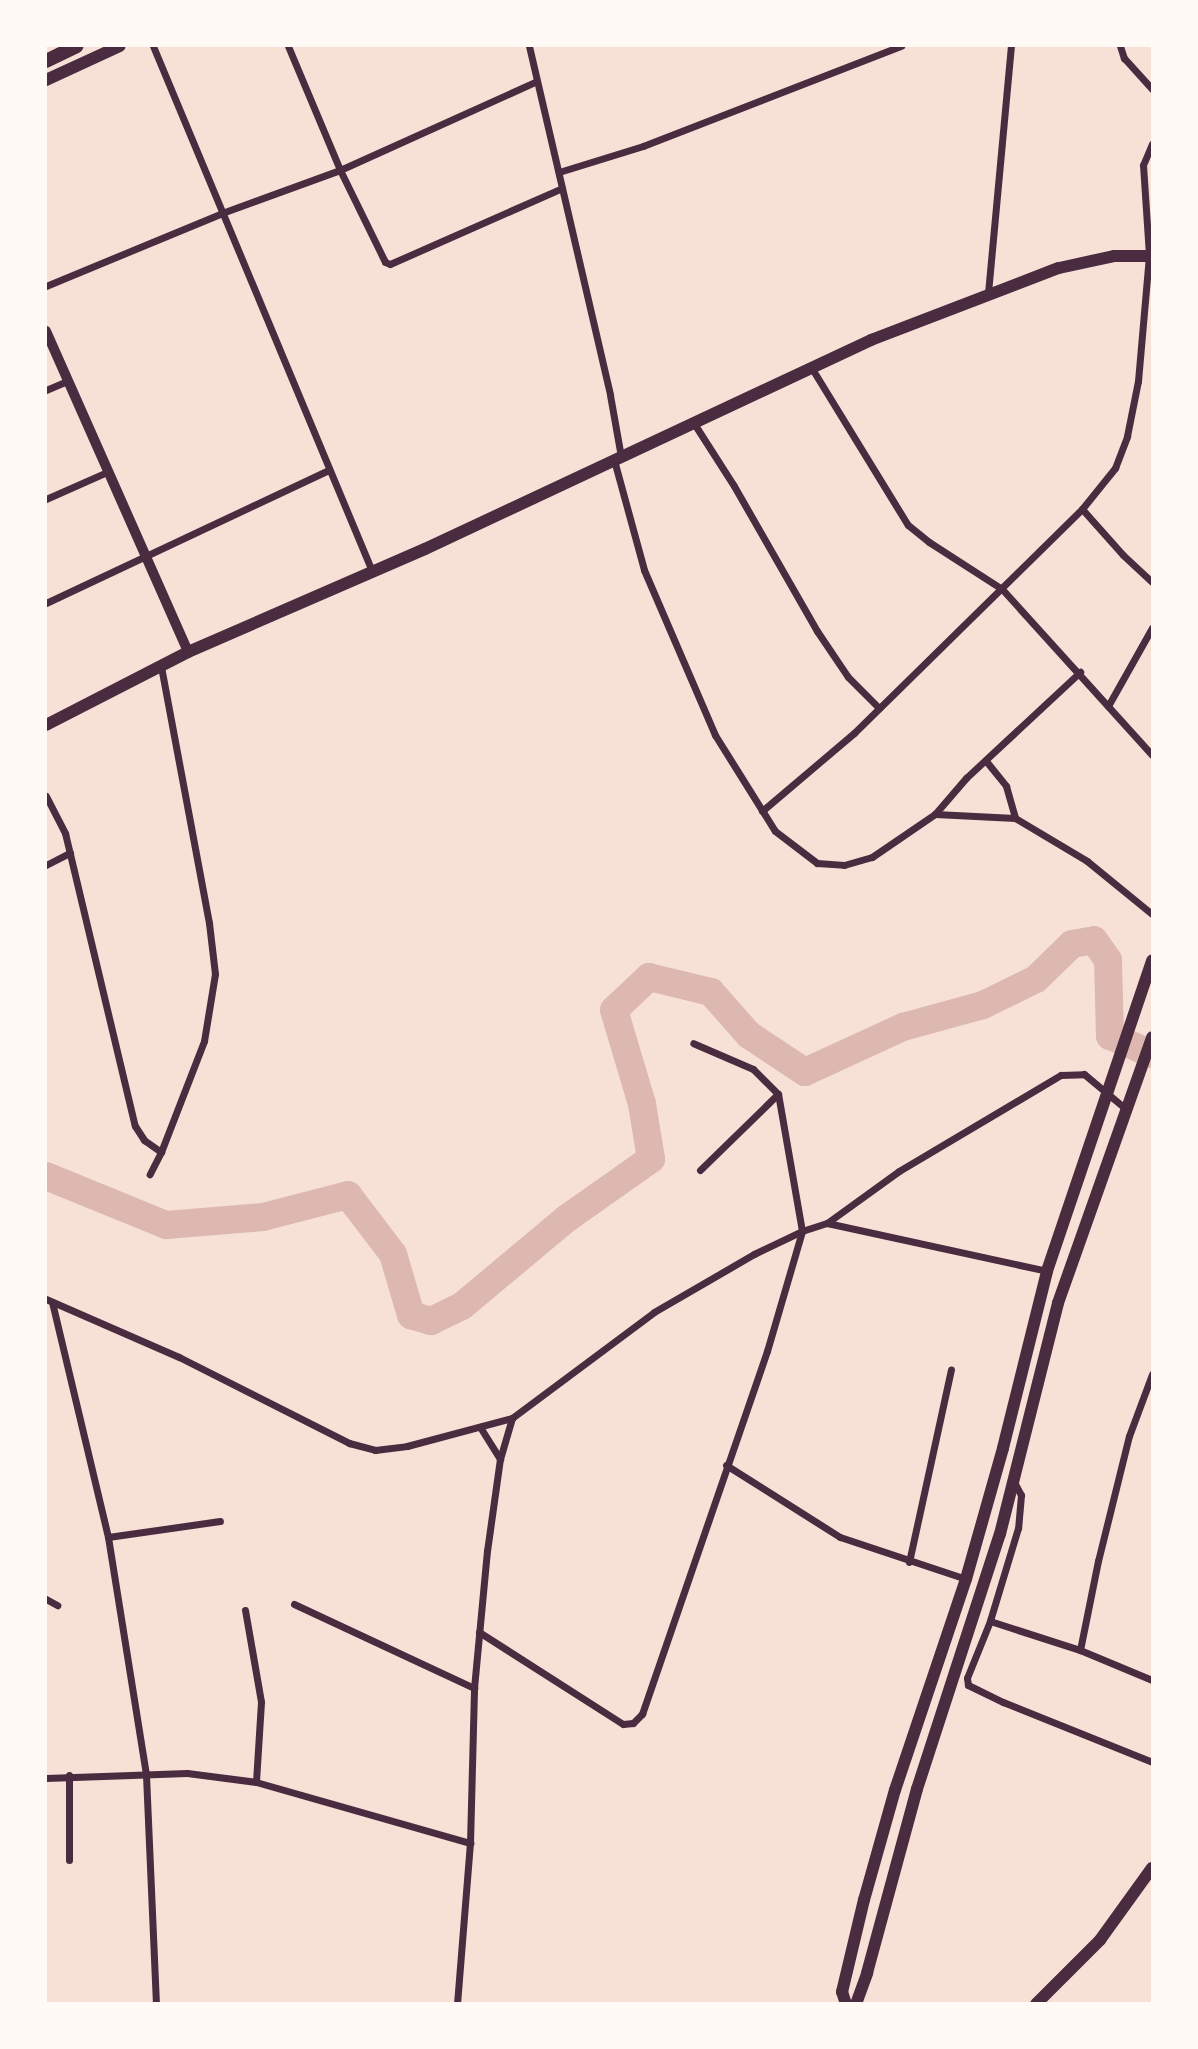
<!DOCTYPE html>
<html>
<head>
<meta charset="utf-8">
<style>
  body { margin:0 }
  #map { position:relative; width:1198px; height:2049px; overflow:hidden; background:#f7e1d7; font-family:"PT Serif",serif }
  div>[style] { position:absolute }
  .river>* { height:28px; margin:-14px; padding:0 14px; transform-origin:14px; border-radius:14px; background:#dcb8b0 }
  .minor>* { height:7px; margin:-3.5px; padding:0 3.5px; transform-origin:3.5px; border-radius:3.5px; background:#4a2c40 }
  .tertiary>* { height:10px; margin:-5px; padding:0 5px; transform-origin:5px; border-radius:5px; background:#4a2c40 }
  .secondary>* { height:12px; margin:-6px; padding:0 6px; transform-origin:6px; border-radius:6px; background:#4a2c40 }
  .trunk>* { height:14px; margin:-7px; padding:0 7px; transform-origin:7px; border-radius:7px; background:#4a2c40 }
  span { translate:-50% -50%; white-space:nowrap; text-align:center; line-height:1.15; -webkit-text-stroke:7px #fffaf5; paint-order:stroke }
  .frame { position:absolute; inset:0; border:47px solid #fffaf5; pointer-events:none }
</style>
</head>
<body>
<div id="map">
  <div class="river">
    <div style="left:46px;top:1176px;width:130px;rotate:22.2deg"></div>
    <div style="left:166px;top:1225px;width:97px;rotate:-4.7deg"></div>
    <div style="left:263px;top:1217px;width:88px;rotate:-14.5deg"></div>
    <div style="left:348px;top:1195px;width:74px;rotate:52.7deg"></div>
    <div style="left:393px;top:1254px;width:64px;rotate:73.6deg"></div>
    <div style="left:411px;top:1315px;width:21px;rotate:17deg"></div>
    <div style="left:431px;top:1321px;width:34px;rotate:-26deg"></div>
    <div style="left:462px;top:1306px;width:136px;rotate:-39.9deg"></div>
    <div style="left:566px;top:1219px;width:104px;rotate:-35.2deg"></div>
    <div style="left:651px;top:1159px;width:56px;rotate:-99.3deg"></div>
    <div style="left:642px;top:1104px;width:98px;rotate:-106.6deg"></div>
    <div style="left:614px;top:1010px;width:48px;rotate:-43.3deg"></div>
    <div style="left:649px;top:977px;width:64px;rotate:13.6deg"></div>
    <div style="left:711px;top:992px;width:57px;rotate:48.5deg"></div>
    <div style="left:749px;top:1035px;width:67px;rotate:33.5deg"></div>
    <div style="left:805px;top:1072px;width:108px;rotate:-24.7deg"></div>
    <div style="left:903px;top:1027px;width:83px;rotate:-15.4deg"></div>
    <div style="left:983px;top:1005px;width:59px;rotate:-26.1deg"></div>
    <div style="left:1036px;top:979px;width:50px;rotate:-44.2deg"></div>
    <div style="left:1072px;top:944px;width:22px;rotate:-10deg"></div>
    <div style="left:1094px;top:940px;width:24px;rotate:55deg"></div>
    <div style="left:1108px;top:960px;width:76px;rotate:88.5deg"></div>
    <div style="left:1110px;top:1036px;width:46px;rotate:23.2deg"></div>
  </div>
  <div class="minor">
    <div style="left:153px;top:46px;width:569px;rotate:67.36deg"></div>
    <div style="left:288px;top:46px;width:134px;rotate:67.2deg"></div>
    <div style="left:340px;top:170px;width:102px;rotate:63.9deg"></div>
    <div style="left:385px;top:262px;width:5px;rotate:22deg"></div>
    <div style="left:390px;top:264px;width:188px;rotate:-23.8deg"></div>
    <div style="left:529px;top:46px;width:358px;rotate:76.9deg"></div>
    <div style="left:610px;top:395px;width:63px;rotate:79.9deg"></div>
    <div style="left:1120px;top:46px;width:13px;rotate:72deg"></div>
    <div style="left:1124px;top:58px;width:42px;rotate:47.9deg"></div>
    <div style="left:559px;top:172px;width:88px;rotate:-17.2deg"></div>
    <div style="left:643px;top:146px;width:277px;rotate:-21.2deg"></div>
    <div style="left:46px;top:286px;width:191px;rotate:-22.5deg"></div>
    <div style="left:222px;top:213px;width:126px;rotate:-20deg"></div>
    <div style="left:340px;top:170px;width:216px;rotate:-24.3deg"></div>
    <div style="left:988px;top:293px;width:248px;rotate:-84.7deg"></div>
    <div style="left:811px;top:367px;width:185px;rotate:58.5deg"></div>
    <div style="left:908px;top:525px;width:27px;rotate:39deg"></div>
    <div style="left:929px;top:542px;width:87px;rotate:32.8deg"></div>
    <div style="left:1002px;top:589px;width:224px;rotate:47.9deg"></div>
    <div style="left:46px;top:390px;width:23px;rotate:-23deg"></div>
    <div style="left:695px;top:425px;width:72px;rotate:57.4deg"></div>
    <div style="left:734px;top:486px;width:167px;rotate:60.2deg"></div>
    <div style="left:817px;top:631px;width:55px;rotate:56deg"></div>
    <div style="left:848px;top:677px;width:44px;rotate:45deg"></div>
    <div style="left:614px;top:460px;width:114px;rotate:74.7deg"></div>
    <div style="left:644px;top:570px;width:180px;rotate:66.7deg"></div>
    <div style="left:715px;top:735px;width:113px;rotate:58deg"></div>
    <div style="left:775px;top:831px;width:53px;rotate:37.3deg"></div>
    <div style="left:817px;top:863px;width:27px;rotate:4deg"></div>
    <div style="left:844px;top:865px;width:29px;rotate:-16deg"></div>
    <div style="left:872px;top:857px;width:76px;rotate:-34.3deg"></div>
    <div style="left:935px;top:814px;width:48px;rotate:-49.3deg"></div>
    <div style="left:966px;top:778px;width:156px;rotate:-42.9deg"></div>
    <div style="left:46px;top:499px;width:67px;rotate:-23.9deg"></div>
    <div style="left:1082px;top:509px;width:62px;rotate:48.3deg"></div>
    <div style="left:1123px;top:555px;width:40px;rotate:43deg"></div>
    <div style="left:46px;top:603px;width:313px;rotate:-25.2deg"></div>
    <div style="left:1108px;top:706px;width:90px;rotate:-60.6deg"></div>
    <div style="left:986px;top:761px;width:32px;rotate:51deg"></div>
    <div style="left:1006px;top:786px;width:33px;rotate:74deg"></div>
    <div style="left:46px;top:796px;width:42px;rotate:62.8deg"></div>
    <div style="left:65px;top:833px;width:301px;rotate:76.6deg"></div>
    <div style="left:135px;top:1126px;width:17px;rotate:57deg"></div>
    <div style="left:144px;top:1140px;width:21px;rotate:35deg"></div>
    <div style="left:161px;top:1152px;width:25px;rotate:117deg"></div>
    <div style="left:762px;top:811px;width:121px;rotate:-40.3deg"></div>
    <div style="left:854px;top:733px;width:320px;rotate:-44.5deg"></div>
    <div style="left:1082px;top:509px;width:53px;rotate:-51.2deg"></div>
    <div style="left:1115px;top:468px;width:34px;rotate:-69deg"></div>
    <div style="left:1127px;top:436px;width:56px;rotate:-78.7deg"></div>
    <div style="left:1138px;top:381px;width:126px;rotate:-85deg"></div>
    <div style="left:1149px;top:255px;width:90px;rotate:-93.8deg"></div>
    <div style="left:1143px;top:165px;width:23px;rotate:-67deg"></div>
    <div style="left:935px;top:814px;width:80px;rotate:2.9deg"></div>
    <div style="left:1015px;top:818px;width:84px;rotate:30.8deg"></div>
    <div style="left:1087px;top:861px;width:84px;rotate:39.2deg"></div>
    <div style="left:46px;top:865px;width:27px;rotate:-27deg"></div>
    <div style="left:161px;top:1152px;width:119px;rotate:-68.8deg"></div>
    <div style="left:204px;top:1041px;width:68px;rotate:-80.7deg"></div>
    <div style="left:215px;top:974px;width:51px;rotate:-96.7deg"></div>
    <div style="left:209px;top:923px;width:260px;rotate:-100.6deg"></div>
    <div style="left:700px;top:1170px;width:109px;rotate:-44.3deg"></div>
    <div style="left:827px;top:1223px;width:225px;rotate:12.3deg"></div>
    <div style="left:46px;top:1299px;width:145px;rotate:23.6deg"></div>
    <div style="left:179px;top:1357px;width:191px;rotate:26.8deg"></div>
    <div style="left:349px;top:1443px;width:27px;rotate:15deg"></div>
    <div style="left:375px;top:1450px;width:32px;rotate:-7deg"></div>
    <div style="left:407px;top:1446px;width:109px;rotate:-14.9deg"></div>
    <div style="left:512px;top:1418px;width:177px;rotate:-36.7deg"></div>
    <div style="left:654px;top:1312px;width:116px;rotate:-30.1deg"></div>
    <div style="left:754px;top:1254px;width:53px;rotate:-25.6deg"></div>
    <div style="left:802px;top:1231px;width:26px;rotate:-18deg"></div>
    <div style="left:827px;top:1223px;width:89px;rotate:-35.8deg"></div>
    <div style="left:899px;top:1171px;width:188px;rotate:-30.7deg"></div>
    <div style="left:1061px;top:1075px;width:23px;rotate:-2deg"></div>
    <div style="left:1084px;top:1074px;width:56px;rotate:39.9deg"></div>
    <div style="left:52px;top:1302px;width:242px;rotate:76.6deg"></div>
    <div style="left:108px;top:1537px;width:241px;rotate:80.9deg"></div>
    <div style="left:146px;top:1775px;width:229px;rotate:87.5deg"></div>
    <div style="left:480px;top:1427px;width:38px;rotate:58deg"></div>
    <div style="left:726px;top:1465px;width:135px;rotate:32.3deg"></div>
    <div style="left:840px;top:1537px;width:133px;rotate:18.4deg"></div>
    <div style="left:1014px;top:1482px;width:15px;rotate:62deg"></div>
    <div style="left:1021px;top:1495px;width:33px;rotate:95deg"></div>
    <div style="left:1018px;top:1528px;width:97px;rotate:106.8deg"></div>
    <div style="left:990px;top:1621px;width:61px;rotate:112deg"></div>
    <div style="left:967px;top:1678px;width:7px;rotate:82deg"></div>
    <div style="left:968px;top:1685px;width:39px;rotate:26deg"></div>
    <div style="left:1003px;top:1702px;width:161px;rotate:21.9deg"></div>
    <div style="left:108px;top:1537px;width:113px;rotate:-8.1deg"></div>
    <div style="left:909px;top:1562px;width:197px;rotate:-77.7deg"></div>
    <div style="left:46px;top:1599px;width:13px;rotate:29deg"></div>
    <div style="left:294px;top:1604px;width:199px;rotate:25deg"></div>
    <div style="left:245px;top:1610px;width:93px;rotate:80.1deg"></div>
    <div style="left:261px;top:1702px;width:80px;rotate:93.6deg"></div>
    <div style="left:990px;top:1621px;width:95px;rotate:17.9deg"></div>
    <div style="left:1080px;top:1650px;width:78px;rotate:22.6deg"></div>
    <div style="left:479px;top:1632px;width:171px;rotate:32.6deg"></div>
    <div style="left:623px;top:1724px;width:10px;rotate:-6deg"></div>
    <div style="left:633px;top:1723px;width:13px;rotate:-45deg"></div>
    <div style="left:642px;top:1714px;width:384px;rotate:-71deg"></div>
    <div style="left:767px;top:1351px;width:125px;rotate:-73.7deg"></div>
    <div style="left:802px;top:1231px;width:139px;rotate:-99.9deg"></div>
    <div style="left:778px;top:1094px;width:35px;rotate:-135deg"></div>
    <div style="left:753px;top:1069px;width:65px;rotate:-156.6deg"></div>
    <div style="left:1080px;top:1650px;width:91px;rotate:-78.6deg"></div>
    <div style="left:1098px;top:1561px;width:129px;rotate:-76.1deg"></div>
    <div style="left:1129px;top:1436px;width:66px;rotate:-69.6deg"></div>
    <div style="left:69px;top:1775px;width:85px;rotate:90deg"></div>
    <div style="left:46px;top:1778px;width:141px;rotate:-2deg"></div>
    <div style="left:187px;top:1773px;width:70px;rotate:7.4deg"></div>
    <div style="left:256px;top:1782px;width:223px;rotate:15.9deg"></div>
    <div style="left:457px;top:2004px;width:162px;rotate:-85.4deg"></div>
    <div style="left:470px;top:1843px;width:155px;rotate:-88.5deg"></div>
    <div style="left:474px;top:1688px;width:138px;rotate:-84.6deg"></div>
    <div style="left:487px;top:1551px;width:93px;rotate:-82deg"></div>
    <div style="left:500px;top:1459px;width:43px;rotate:-73.7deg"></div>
  </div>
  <div class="tertiary">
    <div style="left:46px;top:331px;width:351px;rotate:66.1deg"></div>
  </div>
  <div class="secondary">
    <div style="left:46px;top:80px;width:81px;rotate:-24.7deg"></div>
    <div style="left:46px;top:725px;width:160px;rotate:-27.2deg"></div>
    <div style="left:188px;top:652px;width:258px;rotate:-23.5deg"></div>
    <div style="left:425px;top:549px;width:493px;rotate:-25.1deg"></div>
    <div style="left:871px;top:340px;width:201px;rotate:-21deg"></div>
    <div style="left:1059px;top:268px;width:56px;rotate:-12.3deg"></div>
    <div style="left:1114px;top:256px;width:38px"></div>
    <div style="left:846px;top:2004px;width:13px;rotate:-108deg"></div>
    <div style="left:842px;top:1992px;width:95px;rotate:-76.6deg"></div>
    <div style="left:864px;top:1900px;width:114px;rotate:-74.3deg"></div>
    <div style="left:895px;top:1790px;width:223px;rotate:-71.4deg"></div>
    <div style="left:966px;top:1579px;width:136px;rotate:-74.2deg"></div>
    <div style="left:1003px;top:1448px;width:182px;rotate:-76deg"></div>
    <div style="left:1047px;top:1271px;width:328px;rotate:-71.3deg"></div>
    <div style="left:856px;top:2004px;width:33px;rotate:-70deg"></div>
    <div style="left:867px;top:1973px;width:191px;rotate:-74.8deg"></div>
    <div style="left:917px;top:1789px;width:268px;rotate:-72deg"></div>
    <div style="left:1000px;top:1534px;width:238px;rotate:-75.9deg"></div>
    <div style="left:1058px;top:1303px;width:282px;rotate:-70.5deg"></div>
    <div style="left:1036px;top:2004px;width:91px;rotate:-45deg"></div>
    <div style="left:1100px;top:1940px;width:89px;rotate:-54.2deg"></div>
  </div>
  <div class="trunk">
    <div style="left:46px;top:61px;width:34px;rotate:-26deg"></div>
  </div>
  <div class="frame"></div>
</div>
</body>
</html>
